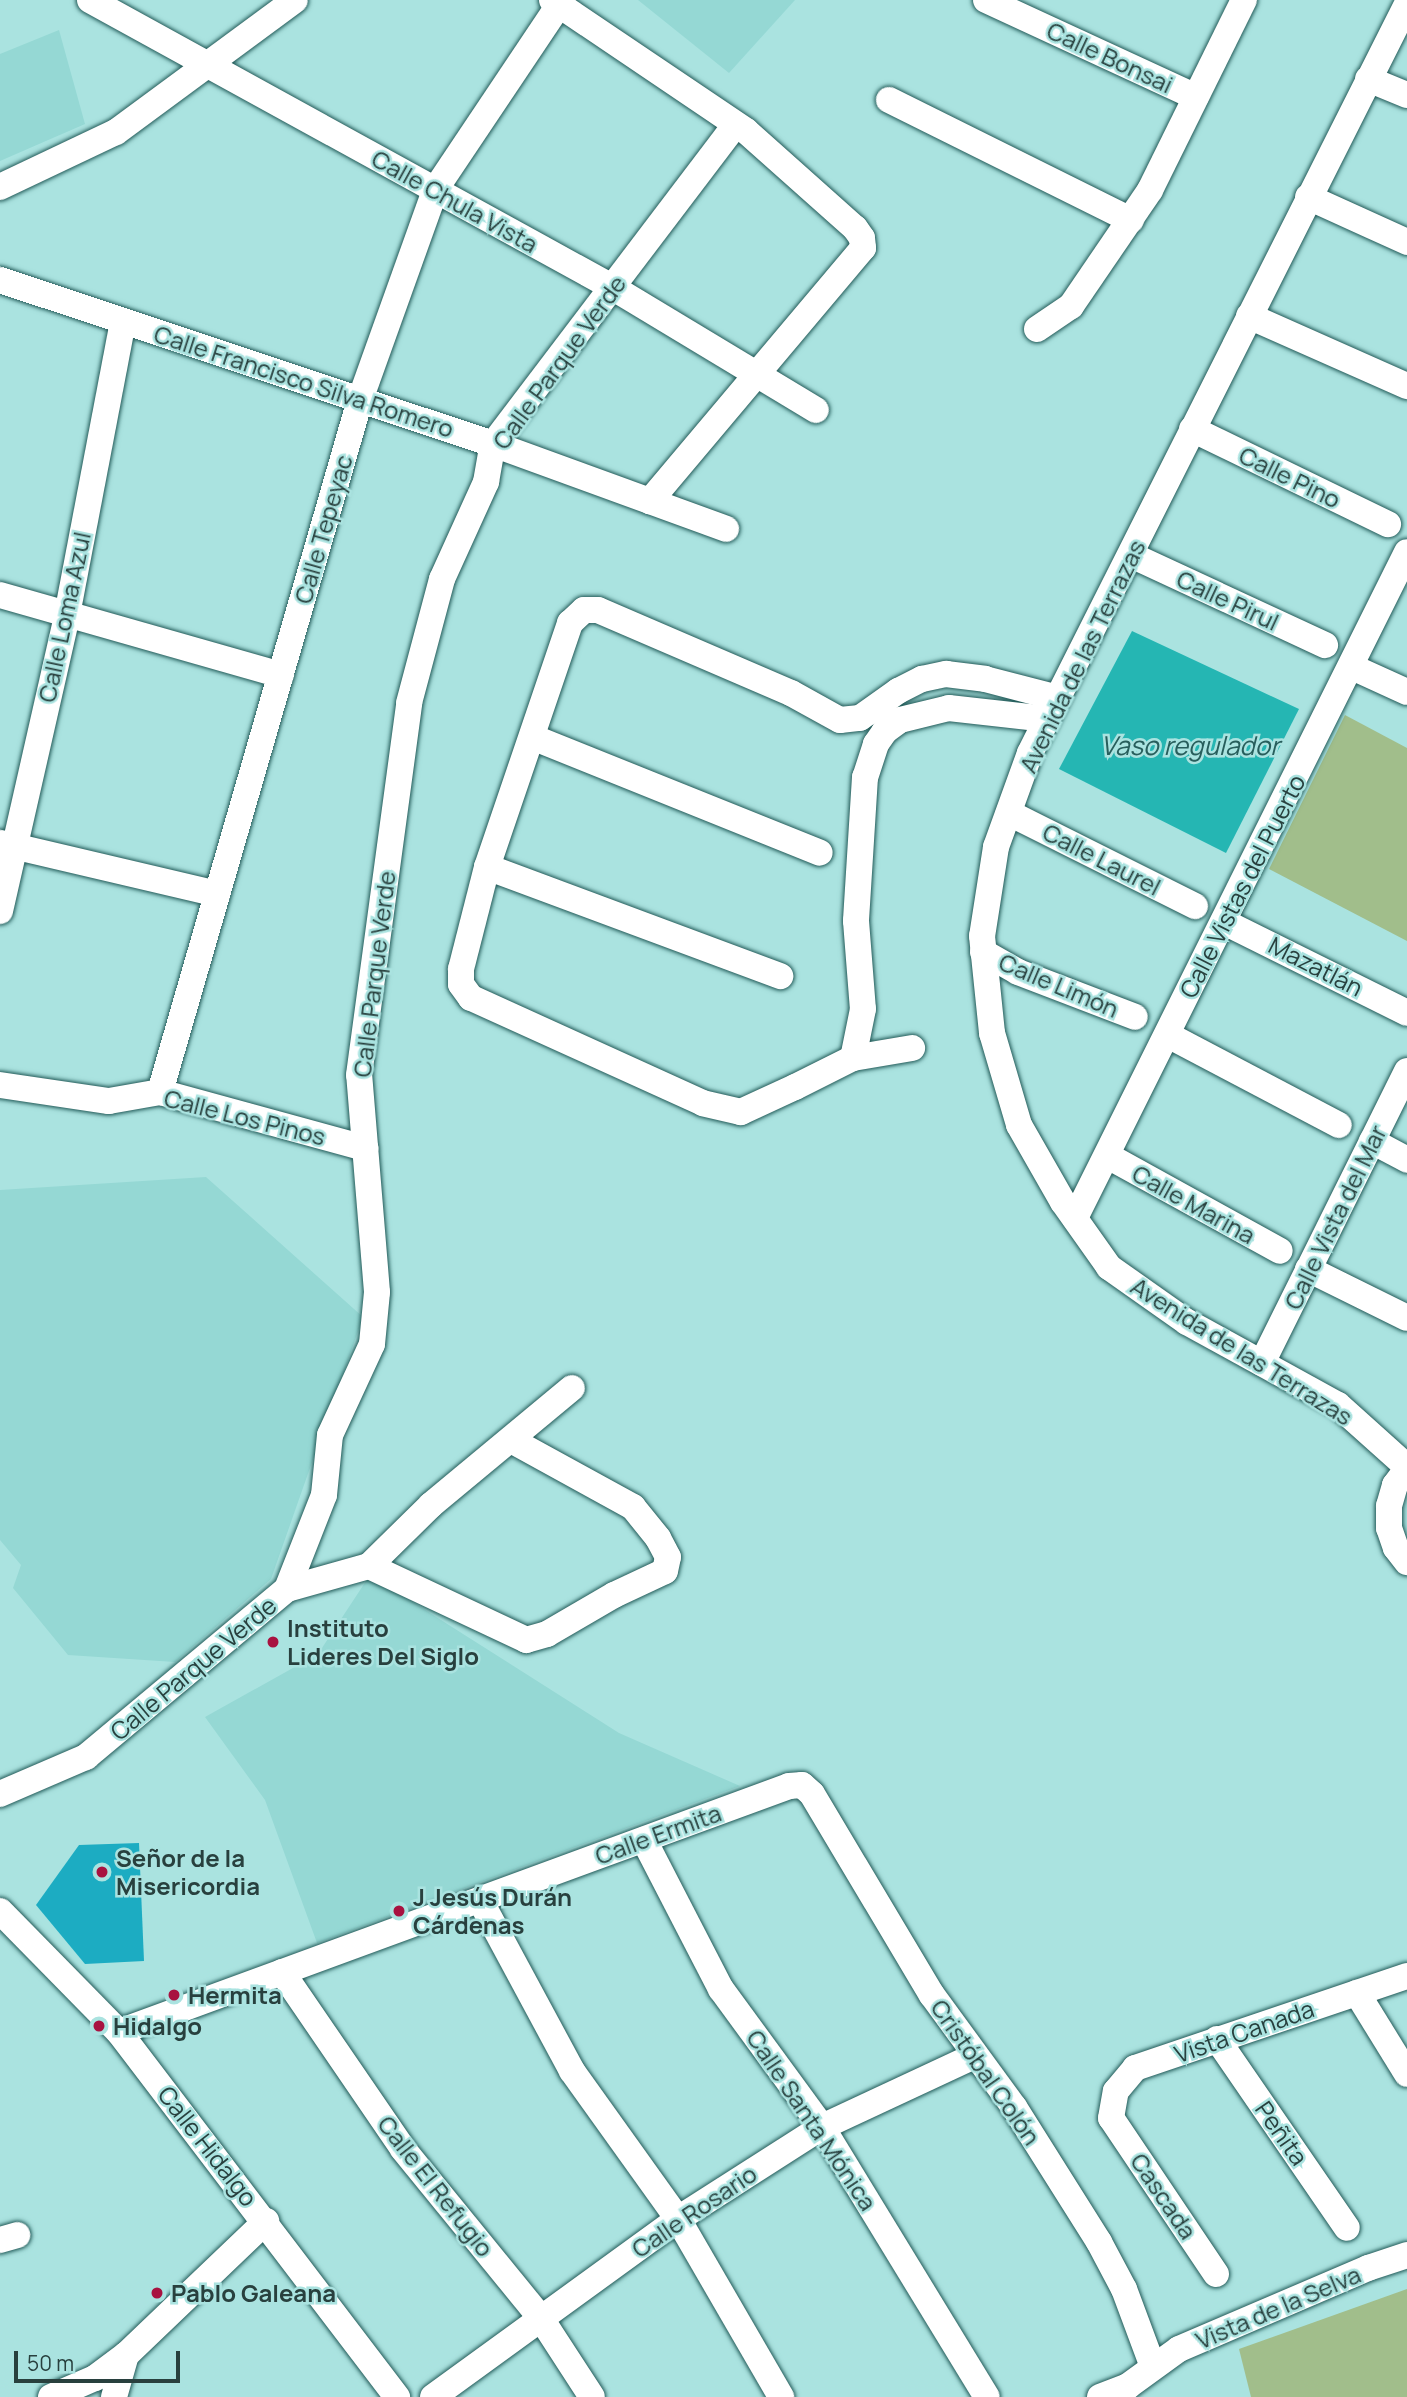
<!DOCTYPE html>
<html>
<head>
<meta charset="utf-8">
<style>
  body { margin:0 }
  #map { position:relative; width:1407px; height:2397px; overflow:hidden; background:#aae3e0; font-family:Manrope,sans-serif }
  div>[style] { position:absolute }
  .built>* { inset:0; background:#95d8d4 }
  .green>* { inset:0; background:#a1be8b }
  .water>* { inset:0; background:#25b6b3 }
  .building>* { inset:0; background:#1cacc2 }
  .roads { filter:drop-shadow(0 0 2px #225a58) drop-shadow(0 0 2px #225a58) }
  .minor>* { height:26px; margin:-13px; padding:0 13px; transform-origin:13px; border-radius:13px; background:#fff }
  .dots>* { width:19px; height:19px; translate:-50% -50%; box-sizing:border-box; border:4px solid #aae3e0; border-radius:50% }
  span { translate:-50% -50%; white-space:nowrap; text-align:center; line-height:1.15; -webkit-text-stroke:5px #aae3e0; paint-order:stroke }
  .street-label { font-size:24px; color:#28403e }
  .poi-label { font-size:24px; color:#28403e; font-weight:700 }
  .left { translate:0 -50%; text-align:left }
  .water-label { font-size:26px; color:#275e5c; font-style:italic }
  .scale { position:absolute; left:14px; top:2351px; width:166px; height:32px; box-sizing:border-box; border:4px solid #28403e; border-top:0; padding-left:9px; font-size:21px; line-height:24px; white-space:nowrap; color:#28403e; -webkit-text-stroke:5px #aae3e0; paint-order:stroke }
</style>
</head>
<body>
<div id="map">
  <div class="built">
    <div style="clip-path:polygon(638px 0,795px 0,729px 73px)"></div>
    <div style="clip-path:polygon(59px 30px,85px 124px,0 161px,0 54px)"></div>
    <div style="clip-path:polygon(206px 1177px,363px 1317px,271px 1579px,175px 1662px,68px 1655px,13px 1588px,21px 1565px,0 1540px,0 1190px)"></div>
    <div style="clip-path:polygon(370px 1575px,619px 1733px,740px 1786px,317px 1943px,265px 1800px,205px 1717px,318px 1654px)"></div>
  </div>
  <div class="green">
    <div style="clip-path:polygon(1345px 715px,1407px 748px,1407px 941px,1269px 869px)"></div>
    <div style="clip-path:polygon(1407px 2289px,1407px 2397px,1251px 2397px,1239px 2349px)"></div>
  </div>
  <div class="water">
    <div style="clip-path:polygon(1132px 631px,1299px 709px,1226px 853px,1059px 769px)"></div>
  </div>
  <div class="building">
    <div style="clip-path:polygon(139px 1843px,144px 1961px,85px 1964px,36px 1905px,79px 1845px)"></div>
  </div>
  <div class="roads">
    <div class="minor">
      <div style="left:90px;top:0;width:596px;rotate:28.8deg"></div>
      <div style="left:612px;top:287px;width:238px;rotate:31.1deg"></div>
      <div style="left:552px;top:0;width:234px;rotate:34deg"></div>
      <div style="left:746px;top:131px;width:146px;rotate:41.7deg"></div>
      <div style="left:855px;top:228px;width:12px;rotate:55deg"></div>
      <div style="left:862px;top:238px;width:10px;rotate:84deg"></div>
      <div style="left:863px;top:248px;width:331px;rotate:130.1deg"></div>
      <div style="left:986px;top:0;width:231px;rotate:24.8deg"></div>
      <div style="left:1407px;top:4px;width:839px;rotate:116.72deg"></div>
      <div style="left:1030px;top:753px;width:100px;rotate:109.9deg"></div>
      <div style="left:996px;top:847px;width:90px;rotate:98.9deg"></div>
      <div style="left:982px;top:936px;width:98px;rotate:84.1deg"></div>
      <div style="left:992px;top:1033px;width:96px;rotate:73.6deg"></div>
      <div style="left:1019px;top:1125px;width:89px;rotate:60.3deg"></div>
      <div style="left:1063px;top:1202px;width:80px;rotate:54.7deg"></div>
      <div style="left:1109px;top:1267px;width:95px;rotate:35.2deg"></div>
      <div style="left:1187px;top:1322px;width:172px;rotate:28.8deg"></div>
      <div style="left:1338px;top:1405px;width:93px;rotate:41.9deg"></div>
      <div style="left:1368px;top:79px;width:42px;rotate:22.3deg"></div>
      <div style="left:889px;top:100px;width:270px;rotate:26.4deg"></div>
      <div style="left:0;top:187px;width:128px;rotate:-25.4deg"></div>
      <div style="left:116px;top:132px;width:222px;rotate:-36.4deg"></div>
      <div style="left:1308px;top:197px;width:109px;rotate:24.4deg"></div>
      <div style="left:0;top:280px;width:520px;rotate:18.4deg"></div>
      <div style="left:493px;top:444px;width:248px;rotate:20deg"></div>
      <div style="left:1249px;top:316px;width:173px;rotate:23.9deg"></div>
      <div style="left:1037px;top:329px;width:41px;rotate:-34.1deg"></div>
      <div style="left:1071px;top:306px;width:140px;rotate:-55.7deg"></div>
      <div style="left:1150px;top:190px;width:212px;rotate:-63.7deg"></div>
      <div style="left:1192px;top:429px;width:218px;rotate:25.9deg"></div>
      <div style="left:1131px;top:555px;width:214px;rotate:24.9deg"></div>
      <div style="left:0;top:595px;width:292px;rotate:15.9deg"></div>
      <div style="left:1352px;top:667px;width:60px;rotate:24.4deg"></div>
      <div style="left:1047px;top:719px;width:99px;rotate:-173.6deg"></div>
      <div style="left:949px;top:708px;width:50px;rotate:166.2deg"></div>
      <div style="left:900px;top:720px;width:19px;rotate:144deg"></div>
      <div style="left:885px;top:731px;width:16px;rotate:125deg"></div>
      <div style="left:876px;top:744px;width:35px;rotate:108deg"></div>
      <div style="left:865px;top:777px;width:144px;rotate:93.6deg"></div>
      <div style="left:856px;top:921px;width:88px;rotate:85.5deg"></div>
      <div style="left:863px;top:1009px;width:50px;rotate:101.5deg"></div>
      <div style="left:853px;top:1058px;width:65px;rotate:153.4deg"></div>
      <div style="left:795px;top:1087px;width:60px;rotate:155.2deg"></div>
      <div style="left:741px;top:1112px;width:39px;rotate:-167deg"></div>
      <div style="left:703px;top:1103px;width:255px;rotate:-155.6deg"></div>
      <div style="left:471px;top:998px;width:17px;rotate:-126deg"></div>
      <div style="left:461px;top:984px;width:15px;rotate:-90deg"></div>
      <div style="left:461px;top:969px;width:105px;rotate:-75.7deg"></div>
      <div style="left:487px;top:867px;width:258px;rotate:-71.2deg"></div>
      <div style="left:570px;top:623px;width:19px;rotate:-43deg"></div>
      <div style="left:584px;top:610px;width:14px"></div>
      <div style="left:598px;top:610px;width:210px;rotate:23.3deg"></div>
      <div style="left:791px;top:693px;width:56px;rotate:28.9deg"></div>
      <div style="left:840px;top:720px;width:20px;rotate:-6deg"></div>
      <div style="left:860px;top:718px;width:47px;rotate:-35.4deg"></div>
      <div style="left:898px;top:691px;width:27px;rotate:-27deg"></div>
      <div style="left:922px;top:679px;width:25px;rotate:-12deg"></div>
      <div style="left:946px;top:674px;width:39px;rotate:7deg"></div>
      <div style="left:985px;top:679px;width:75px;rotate:14.6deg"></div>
      <div style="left:532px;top:737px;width:310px;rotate:21.9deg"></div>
      <div style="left:1009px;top:813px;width:208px;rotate:26.6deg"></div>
      <div style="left:0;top:843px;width:223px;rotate:13.2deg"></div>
      <div style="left:487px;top:867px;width:313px;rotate:20.4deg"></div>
      <div style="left:0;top:911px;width:303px;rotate:-77.2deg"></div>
      <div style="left:67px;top:615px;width:299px;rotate:-79.2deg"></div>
      <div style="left:1224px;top:922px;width:204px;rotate:26.4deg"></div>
      <div style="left:983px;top:952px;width:40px;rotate:29.7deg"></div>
      <div style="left:1018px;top:972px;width:125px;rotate:21deg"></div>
      <div style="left:1168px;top:1035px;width:193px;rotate:27.8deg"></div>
      <div style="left:853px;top:1058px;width:60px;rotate:-9.6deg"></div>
      <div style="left:0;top:1085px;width:110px;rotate:8.4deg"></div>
      <div style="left:109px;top:1101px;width:52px;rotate:-10deg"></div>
      <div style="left:160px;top:1092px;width:213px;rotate:15.3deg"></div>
      <div style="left:160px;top:1092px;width:720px;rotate:-73.88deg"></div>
      <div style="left:360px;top:400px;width:223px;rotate:-70.3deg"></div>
      <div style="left:435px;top:190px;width:229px;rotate:-56.2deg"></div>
      <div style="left:1372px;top:1141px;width:40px;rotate:28deg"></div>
      <div style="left:1108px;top:1156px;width:196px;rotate:28.9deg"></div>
      <div style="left:1075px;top:1218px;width:744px;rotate:-63.5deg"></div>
      <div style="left:1308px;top:1269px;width:110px;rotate:26.3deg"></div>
      <div style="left:1262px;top:1363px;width:326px;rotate:-63.6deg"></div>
      <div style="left:1407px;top:1469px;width:20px;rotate:127deg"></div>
      <div style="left:1395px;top:1485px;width:22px;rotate:106deg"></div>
      <div style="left:1389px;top:1506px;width:22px;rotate:90deg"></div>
      <div style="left:1389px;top:1528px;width:21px;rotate:71deg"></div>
      <div style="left:1396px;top:1548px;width:18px;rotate:52deg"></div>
      <div style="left:369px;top:1566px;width:174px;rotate:25.2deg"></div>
      <div style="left:526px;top:1640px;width:22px;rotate:-16deg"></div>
      <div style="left:547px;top:1634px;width:78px;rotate:-30.2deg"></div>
      <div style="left:614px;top:1595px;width:56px;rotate:-25.2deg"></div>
      <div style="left:665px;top:1571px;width:14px;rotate:-78deg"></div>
      <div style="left:668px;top:1557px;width:21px;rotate:-118deg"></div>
      <div style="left:658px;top:1538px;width:40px;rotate:-129deg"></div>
      <div style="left:633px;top:1507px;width:139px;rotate:-151.2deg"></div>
      <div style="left:287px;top:1589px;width:85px;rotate:-15.7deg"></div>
      <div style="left:369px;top:1566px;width:87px;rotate:-44.5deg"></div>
      <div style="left:431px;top:1505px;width:183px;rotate:-39.7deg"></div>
      <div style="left:0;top:1794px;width:94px;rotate:-23.3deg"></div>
      <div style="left:86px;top:1757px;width:262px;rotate:-39.9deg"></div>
      <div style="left:287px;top:1589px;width:101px;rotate:-68.5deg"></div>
      <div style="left:324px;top:1495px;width:60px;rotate:-84.3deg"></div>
      <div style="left:330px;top:1435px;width:100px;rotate:-65.2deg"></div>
      <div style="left:372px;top:1344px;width:52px;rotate:-84.5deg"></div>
      <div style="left:377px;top:1292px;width:218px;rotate:-94.7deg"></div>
      <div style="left:359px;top:1075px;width:375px;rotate:-82.3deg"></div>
      <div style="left:409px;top:703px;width:128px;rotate:-75.1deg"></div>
      <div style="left:442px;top:579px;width:107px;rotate:-65.6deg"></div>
      <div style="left:486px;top:482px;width:39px;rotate:-80deg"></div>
      <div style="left:493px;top:444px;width:400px;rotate:-52.8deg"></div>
      <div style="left:644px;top:1840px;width:168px;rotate:62.7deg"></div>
      <div style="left:721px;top:1989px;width:171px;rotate:53.8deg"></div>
      <div style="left:822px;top:2127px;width:316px;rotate:58.6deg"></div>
      <div style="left:480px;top:1900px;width:194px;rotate:61.7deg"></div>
      <div style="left:572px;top:2071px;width:182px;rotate:54.4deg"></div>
      <div style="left:678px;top:2219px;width:206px;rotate:59.9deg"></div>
      <div style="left:0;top:1911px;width:170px;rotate:45.5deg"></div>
      <div style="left:119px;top:2032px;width:459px;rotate:52.7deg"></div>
      <div style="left:282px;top:1972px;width:214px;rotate:55.6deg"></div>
      <div style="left:403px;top:2149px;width:217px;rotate:50.8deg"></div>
      <div style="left:540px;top:2317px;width:95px;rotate:57deg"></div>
      <div style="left:1357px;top:1993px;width:95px;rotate:58.3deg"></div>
      <div style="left:119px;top:2032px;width:714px;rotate:-20.16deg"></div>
      <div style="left:789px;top:1786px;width:13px;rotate:-4deg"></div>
      <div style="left:802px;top:1785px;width:13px;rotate:42deg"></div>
      <div style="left:812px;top:1794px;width:234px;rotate:59.2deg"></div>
      <div style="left:932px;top:1995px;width:139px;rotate:53.8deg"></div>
      <div style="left:1014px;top:2107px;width:160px;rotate:57.8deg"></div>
      <div style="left:1099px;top:2242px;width:53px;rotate:62deg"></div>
      <div style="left:1124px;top:2289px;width:83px;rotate:69.6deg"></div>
      <div style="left:1217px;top:2039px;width:229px;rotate:55.5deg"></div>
      <div style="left:0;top:2240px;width:18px;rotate:-16deg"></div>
      <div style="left:1216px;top:2274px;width:188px;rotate:-123.9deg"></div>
      <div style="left:1111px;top:2118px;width:27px;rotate:-80deg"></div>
      <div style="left:1116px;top:2091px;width:30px;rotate:-50deg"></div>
      <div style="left:1135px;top:2068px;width:287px;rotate:-18.7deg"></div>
      <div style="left:51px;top:2397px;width:48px;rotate:-23.4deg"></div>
      <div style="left:95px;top:2378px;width:39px;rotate:-37deg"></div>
      <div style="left:126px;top:2355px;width:194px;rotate:-43.7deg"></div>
      <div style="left:114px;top:2397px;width:44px;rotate:-74.1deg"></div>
      <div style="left:433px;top:2397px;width:303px;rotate:-36deg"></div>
      <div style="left:678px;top:2219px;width:171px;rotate:-32.6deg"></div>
      <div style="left:822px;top:2127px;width:168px;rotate:-25deg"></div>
      <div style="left:1100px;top:2397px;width:30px;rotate:-21deg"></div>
      <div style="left:1128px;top:2386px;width:63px;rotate:-36deg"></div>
      <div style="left:1179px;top:2349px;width:206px;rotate:-23.2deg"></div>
      <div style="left:1368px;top:2268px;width:41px;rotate:-18.4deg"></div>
    </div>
  </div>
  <div class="dots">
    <div style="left:273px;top:1642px;background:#a81240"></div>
    <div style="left:102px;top:1872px;background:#a81240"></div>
    <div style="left:399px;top:1911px;background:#a81240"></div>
    <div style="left:174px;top:1995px;background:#a81240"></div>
    <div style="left:99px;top:2026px;background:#a81240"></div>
    <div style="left:157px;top:2293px;background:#a81240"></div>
  </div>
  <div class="street-label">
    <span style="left:1110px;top:57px;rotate:25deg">Calle Bonsai</span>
    <span style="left:455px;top:201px;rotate:29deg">Calle Chula Vista</span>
    <span style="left:559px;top:362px;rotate:-54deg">Calle Parque Verde</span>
    <span style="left:304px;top:381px;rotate:18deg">Calle Francisco Silva Romero</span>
    <span style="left:1290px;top:477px;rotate:26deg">Calle Pino</span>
    <span style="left:323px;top:529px;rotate:-74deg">Calle Tepeyac</span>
    <span style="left:1228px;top:600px;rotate:25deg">Calle Pirul</span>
    <span style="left:64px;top:617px;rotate:-78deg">Calle Loma Azul</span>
    <span style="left:1082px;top:656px;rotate:-64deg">Avenida de las Terrazas</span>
    <span style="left:1102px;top:859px;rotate:27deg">Calle Laurel</span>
    <span style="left:1242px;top:886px;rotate:-63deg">Calle Vistas del Puerto</span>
    <span style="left:1316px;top:966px;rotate:27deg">Mazatlán</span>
    <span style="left:374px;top:974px;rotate:-83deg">Calle Parque Verde</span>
    <span style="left:1059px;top:985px;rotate:23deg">Calle Limón</span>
    <span style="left:245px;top:1117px;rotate:14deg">Calle Los Pinos</span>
    <span style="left:1194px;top:1204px;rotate:29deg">Calle Marina</span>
    <span style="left:1335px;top:1217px;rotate:-64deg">Calle Vista del Mar</span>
    <span style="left:1242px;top:1351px;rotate:32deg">Avenida de las Terrazas</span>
    <span style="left:193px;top:1668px;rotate:-40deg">Calle Parque Verde</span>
    <span style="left:658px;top:1834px;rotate:-20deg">Calle Ermita</span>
    <span style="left:1244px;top:2031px;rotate:-19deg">Vista Canada</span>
    <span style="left:986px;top:2072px;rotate:55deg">Cristóbal Colón</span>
    <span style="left:812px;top:2120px;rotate:56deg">Calle Santa Mónica</span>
    <span style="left:1282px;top:2133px;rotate:55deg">Peñita</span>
    <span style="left:208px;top:2146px;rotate:52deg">Calle Hidalgo</span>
    <span style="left:436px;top:2186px;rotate:52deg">Calle El Refugio</span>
    <span style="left:1164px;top:2196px;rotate:56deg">Cascada</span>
    <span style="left:694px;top:2211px;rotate:-34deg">Calle Rosario</span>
    <span style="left:1278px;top:2307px;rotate:-23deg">Vista de la Selva</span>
  </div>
  <div class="poi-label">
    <span class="left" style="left:287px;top:1642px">Instituto<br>Lideres Del Siglo</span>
    <span class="left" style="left:116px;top:1872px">Señor de la<br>Misericordia</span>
    <span class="left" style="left:413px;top:1911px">J Jesús Durán<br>Cárdenas</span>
    <span class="left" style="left:188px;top:1995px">Hermita</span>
    <span class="left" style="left:113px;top:2026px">Hidalgo</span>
    <span class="left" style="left:171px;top:2293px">Pablo Galeana</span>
  </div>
  <div class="water-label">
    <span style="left:1190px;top:746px">Vaso regulador</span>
  </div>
  <div class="scale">50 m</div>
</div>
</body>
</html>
